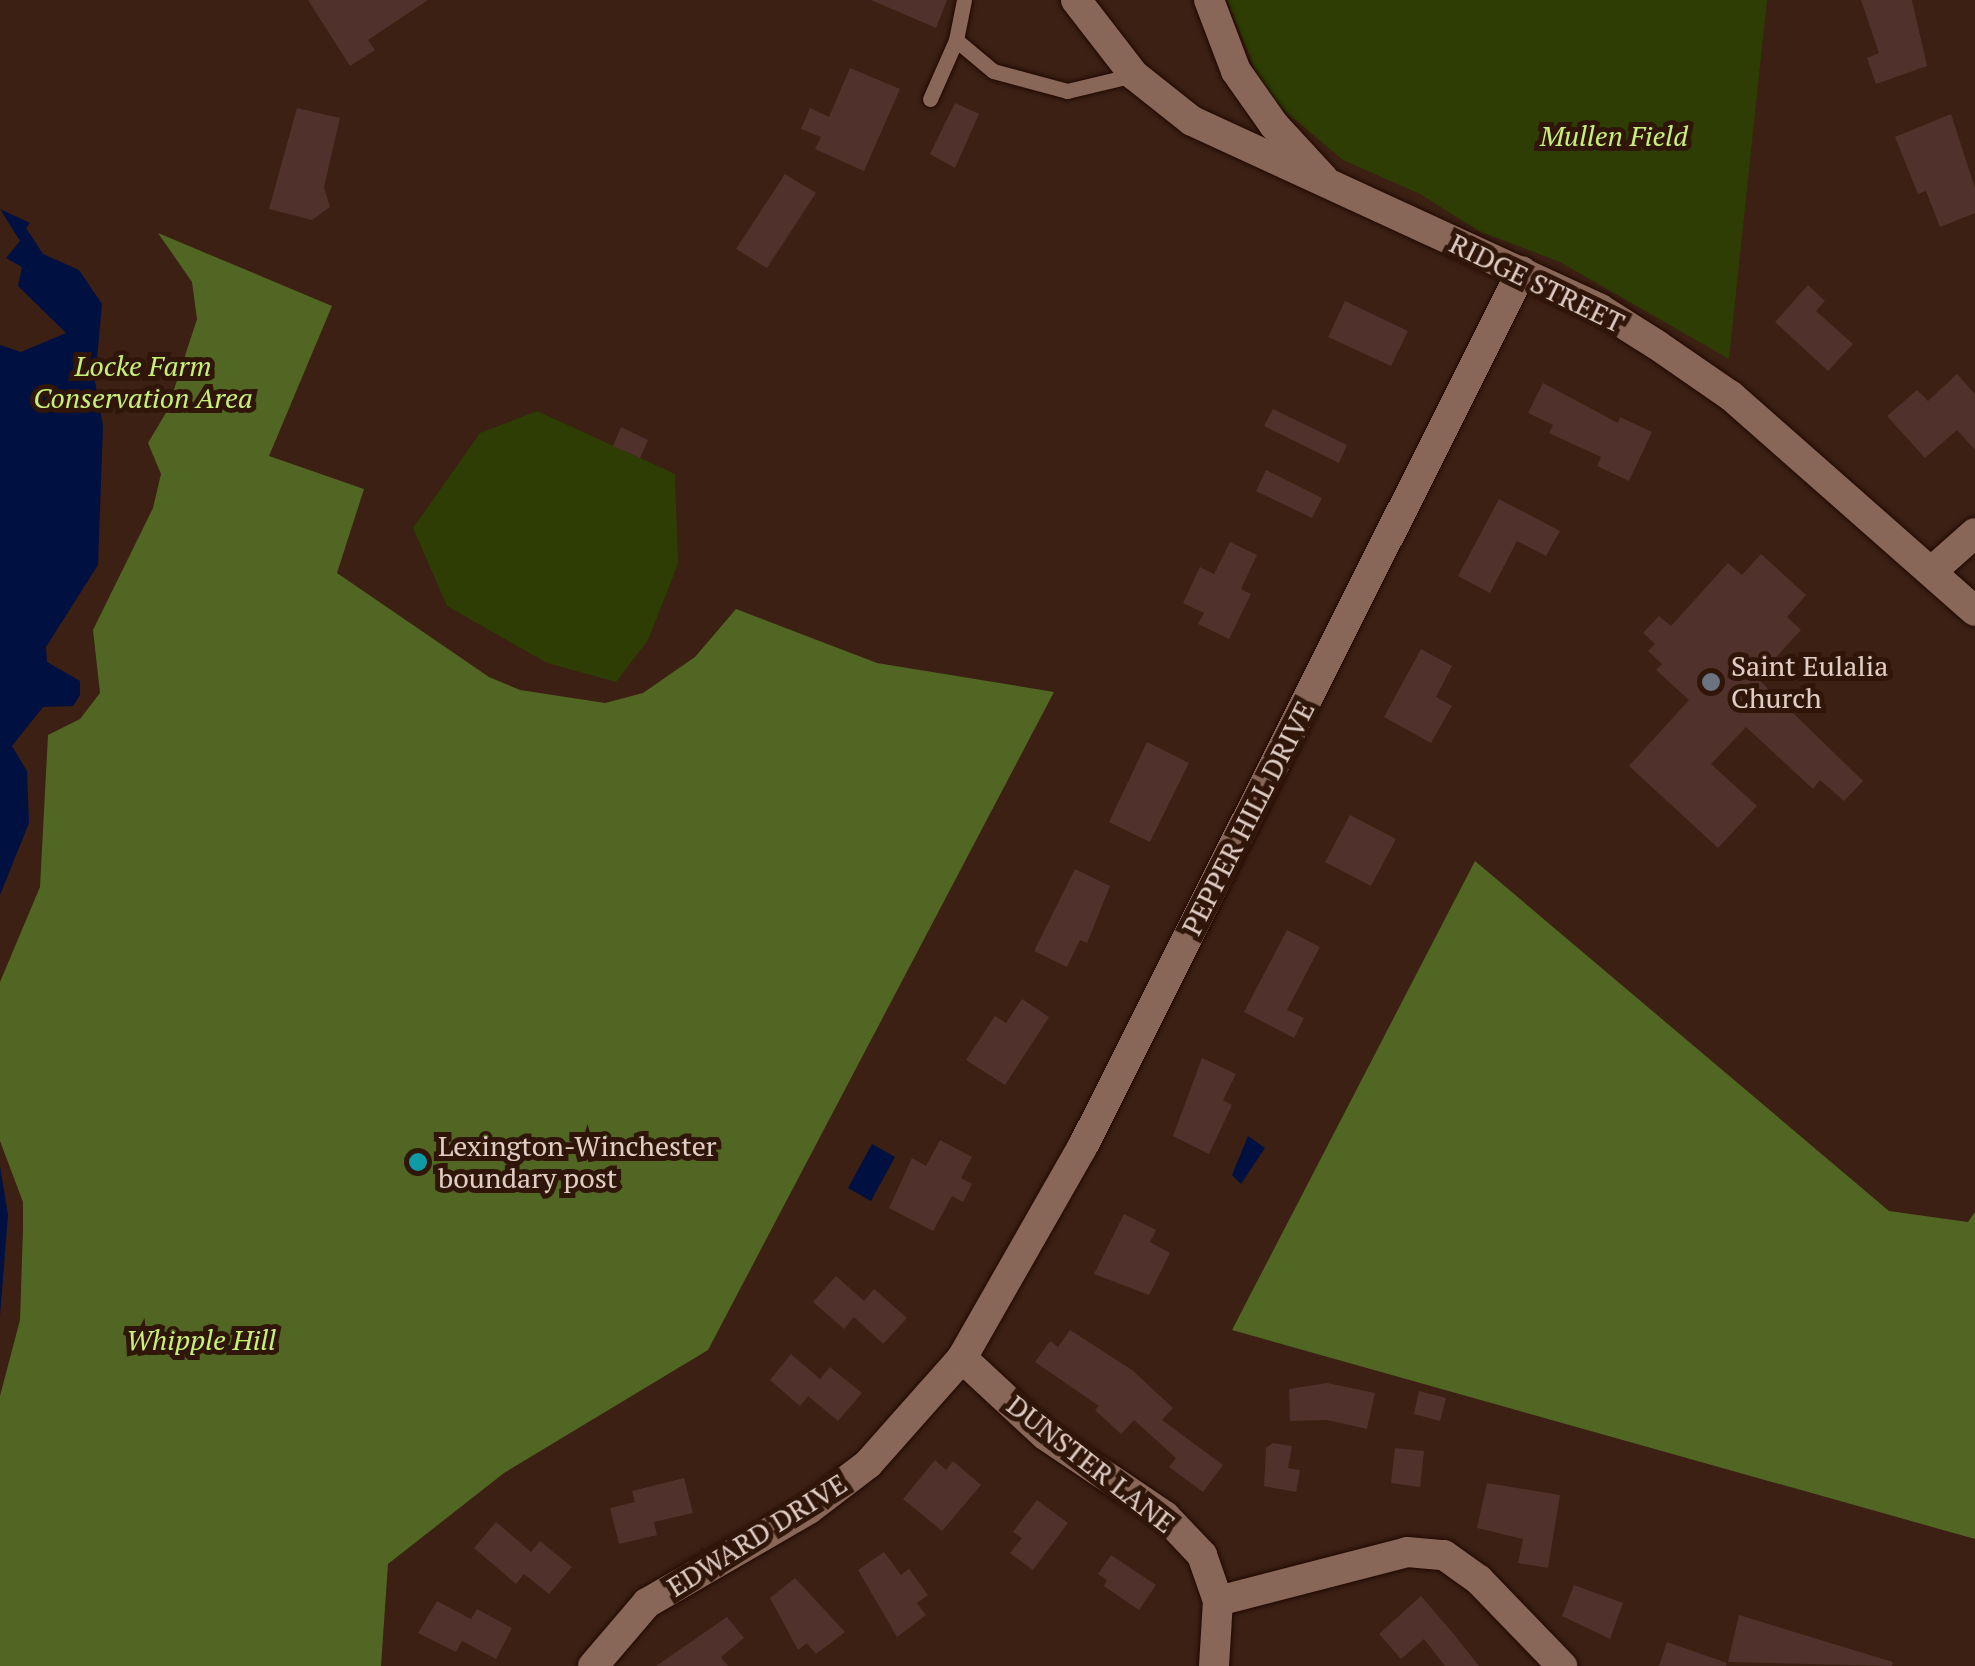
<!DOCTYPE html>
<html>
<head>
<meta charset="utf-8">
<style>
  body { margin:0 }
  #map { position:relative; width:1975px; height:1666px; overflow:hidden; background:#3b2013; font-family:"PT Serif",serif }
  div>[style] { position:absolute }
  .green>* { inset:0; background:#2d3d04 }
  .forest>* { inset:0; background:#506622 }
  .water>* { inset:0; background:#001041 }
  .building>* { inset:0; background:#51312c }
  .roads { filter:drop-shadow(0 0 2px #210800) drop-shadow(0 0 2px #210800) }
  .lane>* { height:15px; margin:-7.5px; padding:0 7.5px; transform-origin:7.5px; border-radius:7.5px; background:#886758 }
  .street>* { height:30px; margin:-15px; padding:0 15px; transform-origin:15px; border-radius:15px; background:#886758 }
  .secondary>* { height:30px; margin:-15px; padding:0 15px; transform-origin:15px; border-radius:15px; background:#886758 }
  .dots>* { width:28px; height:28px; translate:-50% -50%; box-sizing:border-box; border:5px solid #301609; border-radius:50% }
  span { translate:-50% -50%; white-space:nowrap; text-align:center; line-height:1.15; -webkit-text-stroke:10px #301609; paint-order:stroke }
  .park-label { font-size:28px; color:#c7f07b; font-style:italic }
  .street-label { font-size:28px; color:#e0cec6 }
  .poi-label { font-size:28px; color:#e0cec6 }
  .left { translate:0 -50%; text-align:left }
</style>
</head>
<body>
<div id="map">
  <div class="green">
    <div style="clip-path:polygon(1227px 0,1767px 0,1729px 359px,1560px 262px,1479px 231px,1420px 194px,1343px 160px,1265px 94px)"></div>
    <div style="clip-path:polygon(537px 411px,675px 474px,678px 564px,648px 640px,616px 682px,547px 663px,447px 606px,413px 528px,480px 433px)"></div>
  </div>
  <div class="forest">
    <div style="clip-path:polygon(158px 233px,332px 306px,269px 456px,364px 489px,337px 573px,489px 677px,520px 690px,605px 703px,643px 693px,695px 657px,736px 609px,877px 663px,1054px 692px,708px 1350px,504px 1473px,388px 1564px,381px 1666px,0 1666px,0 1396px,20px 1320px,23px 1229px,23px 1202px,0 1141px,0 982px,40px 887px,48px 735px,80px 719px,100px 693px,93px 630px,153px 508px,161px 474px,148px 443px,167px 411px,197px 319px,192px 282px)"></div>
    <div style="clip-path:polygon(1475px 861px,1889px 1211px,1968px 1222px,1975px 1212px,1975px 1539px,1232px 1330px)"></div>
  </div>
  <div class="water">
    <div style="clip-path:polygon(0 209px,30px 223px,26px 228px,43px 254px,79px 270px,102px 304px,95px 381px,103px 426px,98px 565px,46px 647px,47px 662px,80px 681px,80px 695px,73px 706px,43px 707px,12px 746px,27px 771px,29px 823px,0 895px,0 918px,0 345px,21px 352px,66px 333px,18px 286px,22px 267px,6px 258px,20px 241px)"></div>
    <div style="clip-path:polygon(1248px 1136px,1265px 1148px,1241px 1184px,1232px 1175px)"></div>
    <div style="clip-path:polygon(872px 1144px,895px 1157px,871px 1201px,848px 1188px)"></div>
    <div style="clip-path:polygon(0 1166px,8px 1215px,0 1316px)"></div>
  </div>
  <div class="building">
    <div style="clip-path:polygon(308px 0,428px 0,368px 40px,375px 50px,350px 66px)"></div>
    <div style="clip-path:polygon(871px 0,947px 0,936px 28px)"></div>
    <div style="clip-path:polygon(1861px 0,1912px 0,1927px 66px,1876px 84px,1867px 58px,1879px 53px)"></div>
    <div style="clip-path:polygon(850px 68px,900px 89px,864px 171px,815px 149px,821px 137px,801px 129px,810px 108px,829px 117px)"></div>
    <div style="clip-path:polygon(955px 103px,979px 114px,955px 168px,930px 154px)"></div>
    <div style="clip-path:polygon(297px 108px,340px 118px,324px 187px,330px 207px,312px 220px,269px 209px)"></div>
    <div style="clip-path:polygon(1951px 114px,1975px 188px,1975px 213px,1940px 227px,1926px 191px,1918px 194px,1895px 137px)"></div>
    <div style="clip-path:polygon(785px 174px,816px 193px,767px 268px,736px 249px)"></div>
    <div style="clip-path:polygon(1808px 285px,1825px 301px,1816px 311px,1853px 344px,1828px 371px,1775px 322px)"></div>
    <div style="clip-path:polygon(1345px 301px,1408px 331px,1391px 366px,1328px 337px)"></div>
    <div style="clip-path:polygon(1957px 374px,1975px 394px,1975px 450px,1957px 430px,1925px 458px,1887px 416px,1917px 390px,1928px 401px)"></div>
    <div style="clip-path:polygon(1543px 383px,1618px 423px,1620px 417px,1652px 432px,1629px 481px,1597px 466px,1601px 457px,1549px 433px,1553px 425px,1528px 413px)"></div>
    <div style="clip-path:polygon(1273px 409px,1347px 445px,1339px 463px,1264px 426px)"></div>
    <div style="clip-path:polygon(621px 427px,648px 440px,640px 458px,613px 446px)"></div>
    <div style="clip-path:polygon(1266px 470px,1322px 498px,1312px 518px,1256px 491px)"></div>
    <div style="clip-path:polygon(1499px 499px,1560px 531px,1546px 556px,1517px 541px,1490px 593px,1458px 576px)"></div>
    <div style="clip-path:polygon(1230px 542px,1257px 555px,1241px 589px,1251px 594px,1229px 639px,1198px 624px,1204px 613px,1183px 603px,1200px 567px,1214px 574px)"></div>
    <div style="clip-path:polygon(1761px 554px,1806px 595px,1787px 617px,1801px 630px,1757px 678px,1863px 781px,1844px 801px,1820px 780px,1813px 789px,1746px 727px,1711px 764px,1757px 806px,1718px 848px,1629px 766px,1689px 700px,1656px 670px,1662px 664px,1648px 651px,1655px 644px,1643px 633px,1659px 616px,1671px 626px,1728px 563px,1742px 575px)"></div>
    <div style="clip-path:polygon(1421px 649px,1452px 666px,1436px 697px,1452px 706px,1431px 743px,1384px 717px)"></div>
    <div style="clip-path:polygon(1147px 742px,1189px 763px,1150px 842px,1109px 822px)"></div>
    <div style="clip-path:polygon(1350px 815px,1396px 839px,1371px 886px,1325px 862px)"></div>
    <div style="clip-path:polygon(1075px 869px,1110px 886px,1087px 943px,1080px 940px,1067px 967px,1034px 951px)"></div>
    <div style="clip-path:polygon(1287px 930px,1320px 947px,1287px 1010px,1304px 1018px,1294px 1038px,1244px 1012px)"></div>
    <div style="clip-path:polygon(1022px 999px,1049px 1017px,1005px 1085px,966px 1060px,995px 1016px,1006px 1023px)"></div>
    <div style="clip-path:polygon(1202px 1058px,1236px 1074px,1223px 1100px,1232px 1105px,1209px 1154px,1173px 1136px)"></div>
    <div style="clip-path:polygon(940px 1140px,972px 1157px,961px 1178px,972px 1184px,963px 1202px,952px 1196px,933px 1231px,889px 1208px,912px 1158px,926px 1166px)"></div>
    <div style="clip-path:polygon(1124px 1214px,1156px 1230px,1150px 1242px,1170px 1253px,1149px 1295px,1094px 1274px)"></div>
    <div style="clip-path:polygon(836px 1276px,864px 1301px,874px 1289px,907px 1318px,883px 1344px,854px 1317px,844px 1329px,813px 1302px)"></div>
    <div style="clip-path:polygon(1070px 1330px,1132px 1370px,1173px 1408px,1162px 1420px,1223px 1465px,1203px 1492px,1169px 1467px,1176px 1458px,1134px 1420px,1121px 1434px,1095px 1410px,1099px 1406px,1035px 1362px,1050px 1341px,1058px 1347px)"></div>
    <div style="clip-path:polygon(791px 1354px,820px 1379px,830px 1367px,862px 1393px,838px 1421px,808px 1396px,800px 1406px,770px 1380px)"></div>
    <div style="clip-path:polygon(1327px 1383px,1375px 1393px,1367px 1429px,1327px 1420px,1290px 1421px,1289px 1389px)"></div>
    <div style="clip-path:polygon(1419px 1391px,1446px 1398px,1440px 1421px,1414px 1414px)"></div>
    <div style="clip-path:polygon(1273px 1443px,1292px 1446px,1288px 1468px,1300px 1470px,1296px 1492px,1264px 1486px,1266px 1448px)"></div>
    <div style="clip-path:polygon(1395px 1448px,1424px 1451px,1420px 1487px,1391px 1483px)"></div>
    <div style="clip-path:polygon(935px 1460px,946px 1470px,953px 1461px,981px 1485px,942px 1531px,903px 1499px)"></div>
    <div style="clip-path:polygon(684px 1478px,693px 1513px,654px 1522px,657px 1535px,619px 1544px,610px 1508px,635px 1502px,632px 1491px)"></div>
    <div style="clip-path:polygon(1487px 1483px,1560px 1495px,1548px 1568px,1518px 1563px,1523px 1539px,1477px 1528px)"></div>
    <div style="clip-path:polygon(1037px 1500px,1068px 1523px,1033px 1570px,1010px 1553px,1022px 1538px,1013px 1532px)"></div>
    <div style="clip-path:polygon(496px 1522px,531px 1552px,540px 1541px,572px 1567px,549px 1594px,524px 1574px,516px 1584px,474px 1548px)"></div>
    <div style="clip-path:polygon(884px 1552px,901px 1575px,909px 1569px,928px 1595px,917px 1603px,926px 1615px,897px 1637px,858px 1570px)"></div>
    <div style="clip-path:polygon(1111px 1555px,1156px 1585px,1139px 1610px,1104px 1586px,1107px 1580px,1098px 1574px)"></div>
    <div style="clip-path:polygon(795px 1578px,845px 1632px,816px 1654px,807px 1643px,798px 1650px,770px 1598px)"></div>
    <div style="clip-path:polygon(1574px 1585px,1623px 1603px,1610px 1639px,1562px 1616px)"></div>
    <div style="clip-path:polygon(1421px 1596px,1452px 1632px,1479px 1666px,1445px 1666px,1424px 1639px,1401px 1659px,1379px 1634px)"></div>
    <div style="clip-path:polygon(437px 1601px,471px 1619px,477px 1609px,512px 1628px,496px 1659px,462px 1641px,456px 1652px,418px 1633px)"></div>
    <div style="clip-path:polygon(1739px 1615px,1893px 1662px,1892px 1666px,1728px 1662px)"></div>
    <div style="clip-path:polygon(727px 1617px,744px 1638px,721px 1657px,728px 1666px,656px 1666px)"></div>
    <div style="clip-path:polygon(1667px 1642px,1727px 1663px,1726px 1666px,1659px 1666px)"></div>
  </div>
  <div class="roads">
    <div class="lane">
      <div style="left:956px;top:40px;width:48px;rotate:40deg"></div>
      <div style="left:993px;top:71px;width:77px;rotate:15.1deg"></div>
      <div style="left:1067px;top:91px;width:69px;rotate:-13.4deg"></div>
      <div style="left:930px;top:99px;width:64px;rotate:-66.2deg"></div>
      <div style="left:956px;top:40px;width:41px;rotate:-78.7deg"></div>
    </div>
    <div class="street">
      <div style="left:1932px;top:571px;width:57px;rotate:-41.5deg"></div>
      <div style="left:962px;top:1358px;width:113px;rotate:42.9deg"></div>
      <div style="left:1045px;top:1435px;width:145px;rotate:34deg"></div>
      <div style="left:1165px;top:1516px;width:54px;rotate:46.5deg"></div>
      <div style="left:1202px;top:1555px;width:49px;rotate:70.8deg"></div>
      <div style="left:1218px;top:1601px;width:195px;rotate:-14.5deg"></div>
      <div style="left:1407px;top:1552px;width:37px;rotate:5deg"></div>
      <div style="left:1444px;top:1555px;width:43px;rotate:35.5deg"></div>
      <div style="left:1479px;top:1580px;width:120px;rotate:46deg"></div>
      <div style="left:593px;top:1666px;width:83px;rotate:-49.4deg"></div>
      <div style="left:647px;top:1603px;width:187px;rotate:-30.1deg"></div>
      <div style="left:809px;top:1509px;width:74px;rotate:-37.3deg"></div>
      <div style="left:868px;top:1464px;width:142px;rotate:-48.4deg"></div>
      <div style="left:962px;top:1358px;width:242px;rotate:-60.3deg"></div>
      <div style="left:1082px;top:1148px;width:981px;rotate:-63.36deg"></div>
      <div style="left:1214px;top:1666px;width:65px;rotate:-86.5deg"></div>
    </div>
    <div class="secondary">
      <div style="left:1076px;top:0;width:95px;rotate:52.3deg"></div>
      <div style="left:1134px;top:75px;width:74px;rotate:38.4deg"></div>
      <div style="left:1192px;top:121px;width:449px;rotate:24.7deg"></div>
      <div style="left:1600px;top:309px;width:67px;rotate:32.3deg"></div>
      <div style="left:1657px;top:345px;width:90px;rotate:34.6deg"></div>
      <div style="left:1731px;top:396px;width:325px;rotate:41.4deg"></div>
      <div style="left:1209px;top:0;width:76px;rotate:69.2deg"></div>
      <div style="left:1236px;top:71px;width:66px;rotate:54.9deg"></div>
      <div style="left:1274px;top:125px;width:72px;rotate:47.2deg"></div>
    </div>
  </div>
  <div class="dots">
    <div style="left:1711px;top:682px;background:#6b7280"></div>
    <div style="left:418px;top:1162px;background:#0f9aa8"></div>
  </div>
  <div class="park-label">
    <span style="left:1614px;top:136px">Mullen Field</span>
    <span style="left:143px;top:382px">Locke Farm<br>Conservation Area</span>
    <span style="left:201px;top:1340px">Whipple Hill</span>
  </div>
  <div class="street-label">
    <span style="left:1537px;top:283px;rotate:26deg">RIDGE STREET</span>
    <span style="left:1248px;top:818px;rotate:-63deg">PEPPER HILL DRIVE</span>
    <span style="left:1091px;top:1464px;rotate:38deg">DUNSTER LANE</span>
    <span style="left:757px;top:1535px;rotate:-32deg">EDWARD DRIVE</span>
  </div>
  <div class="poi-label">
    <span class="left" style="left:1731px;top:682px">Saint Eulalia<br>Church</span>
    <span class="left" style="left:438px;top:1162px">Lexington-Winchester<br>boundary post</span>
  </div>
</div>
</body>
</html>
